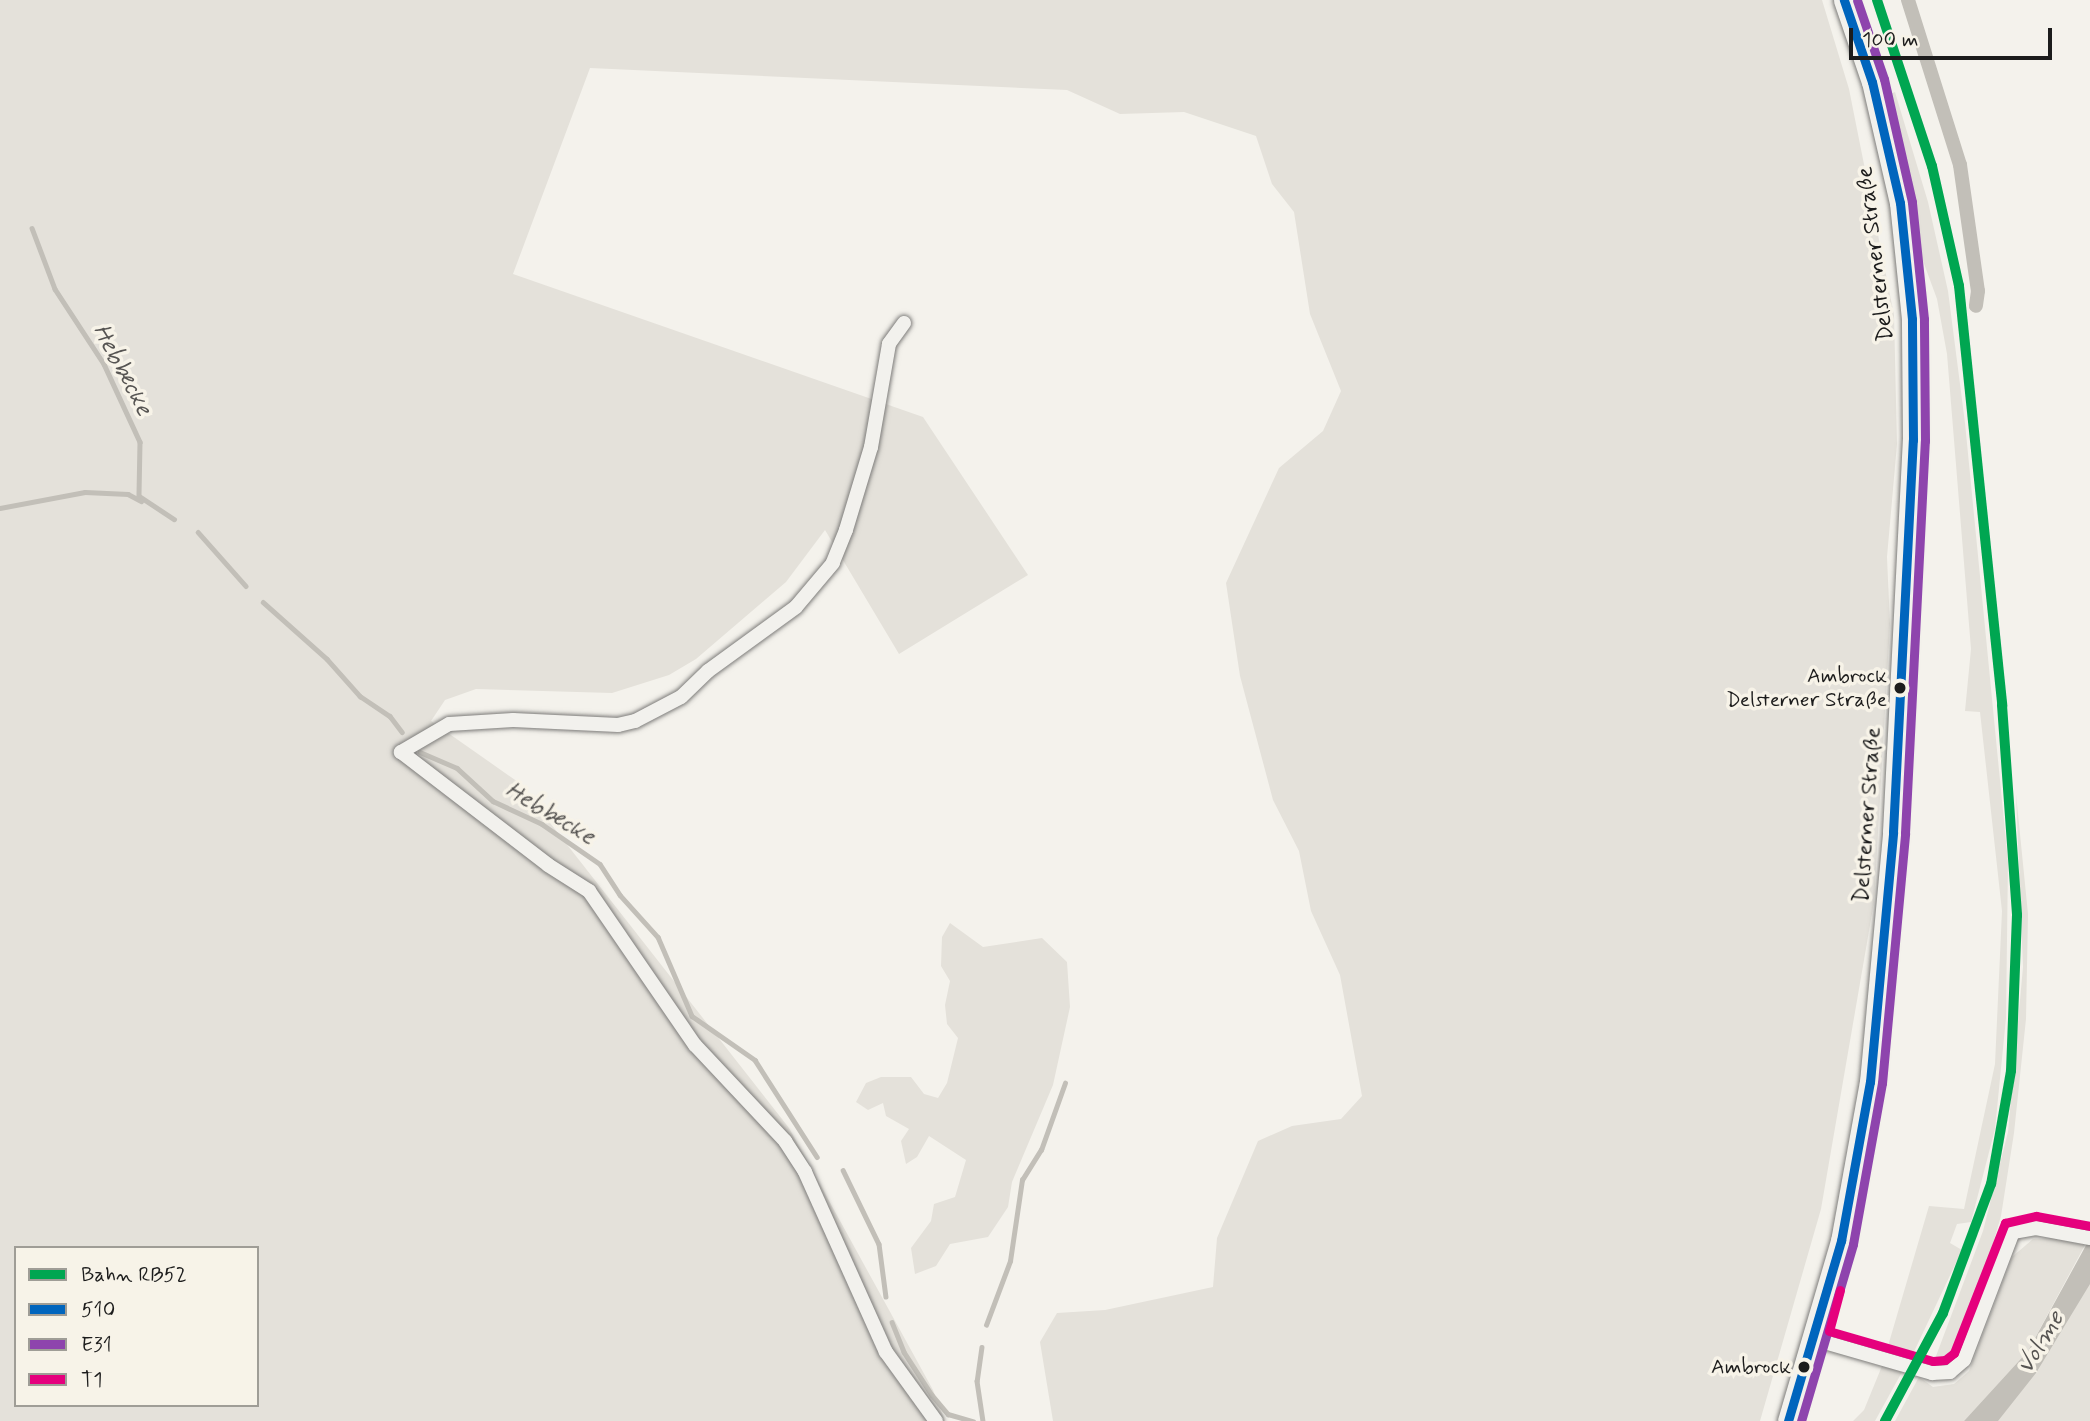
<!DOCTYPE html>
<html>
<head>
<meta charset="utf-8">
<style>
  body { margin:0 }
  #map { position:relative; width:2090px; height:1421px; overflow:hidden; background:#f4f2ec; font-family:Mynerve,sans-serif }
  div>[style] { position:absolute }
  .green>* { inset:0; background:#e4e1da }
  .water>* { inset:0; background:#c2bfb8 }
  .stream>* { height:4.5px; margin:-2.25px; padding:0 2.25px; transform-origin:2.25px; border-radius:2.25px; background:#c2bfb8 }
  .canal>* { height:14px; margin:-7px; padding:0 7px; transform-origin:7px; border-radius:7px; background:#c2bfb8 }
  .roads { filter:drop-shadow(0 0 2px #7d7c7a) drop-shadow(0 0 2px #7d7c7a) }
  .street>* { height:14px; margin:-7px; padding:0 7px; transform-origin:7px; border-radius:7px; background:#f2f1ed }
  .primary>* { height:21px; margin:-10.5px; padding:0 10.5px; transform-origin:10.5px; border-radius:10.5px; background:#f2f1ed }
  .bus-1>* { height:9px; margin:-4.5px; padding:0 4.5px; transform-origin:4.5px; border-radius:4.5px; background:#0065bd }
  .bus-2>* { height:9px; margin:-4.5px; padding:0 4.5px; transform-origin:4.5px; border-radius:4.5px; background:#8e44ad }
  .bus-3>* { height:9px; margin:-4.5px; padding:0 4.5px; transform-origin:4.5px; border-radius:4.5px; background:#e5007d }
  .rail-1>* { height:10px; margin:-5px; padding:0 5px; transform-origin:5px; border-radius:5px; background:#00a651 }
  .dots>* { width:19px; height:19px; translate:-50% -50%; box-sizing:border-box; border:4px solid #f7f3e8; border-radius:50% }
  span { translate:-50% -50%; white-space:nowrap; text-align:center; line-height:1.15; -webkit-text-stroke:7px #f7f3e8; paint-order:stroke }
  .bus-label { font-size:21px; color:#1c1c1c }
  .right { translate:-100% -50%; text-align:right }
  .street-label { font-size:23px; color:#1c1c1c }
  .water-label { font-size:24px; color:#565452; font-style:italic }
  .legend { position:absolute; left:14px; top:1246px; width:245px; height:161px; box-sizing:border-box; background:#f7f3e8; border:2px solid #9f9d96; margin:0; padding:9px 12px; list-style:none; font-size:21px; color:#1c1c1c }
  .legend li { display:flex; align-items:center; gap:14px; height:35px }
  .legend b { width:35px; border:2px solid #9f9d96 }
  .scale { position:absolute; left:1849px; top:28px; width:203px; height:32px; box-sizing:border-box; border:4px solid #1c1c1c; border-top:0; padding-left:9px; font-size:21px; line-height:24px; white-space:nowrap; color:#1c1c1c; -webkit-text-stroke:5px #f7f3e8; paint-order:stroke }
</style>
</head>
<body>
<div id="map">
  <div class="green">
    <div style="clip-path:polygon(evenodd,0 0,1822px 0,1849px 89px,1894px 315px,1897px 444px,1887px 557px,1890px 624px,1874px 902px,1821px 1209px,1760px 1421px,1053px 1421px,1040px 1342px,1057px 1313px,1105px 1310px,1213px 1287px,1217px 1238px,1258px 1141px,1292px 1126px,1341px 1119px,1362px 1096px,1340px 975px,1311px 911px,1299px 851px,1273px 800px,1240px 676px,1226px 583px,1279px 468px,1323px 431px,1341px 391px,1310px 314px,1294px 212px,1272px 184px,1256px 136px,1184px 112px,1120px 114px,1067px 90px,590px 68px,513px 274px,923px 417px,1028px 575px,899px 654px,825px 530px,786px 582px,696px 659px,669px 675px,612px 693px,476px 689px,445px 700px,431px 721px,518px 782px,789px 1128px,933px 1390px,945px 1421px,0 1421px,0 0,16px 1248px,257px 1248px,257px 1405px,16px 1405px,16px 1248px)"></div>
    <div style="clip-path:polygon(1895px 92px,1928px 202px,1948px 291px,1965px 423px,2008px 862px,2006px 1018px,1995px 1129px,1971px 1222px,1957px 1224px,1950px 1243px,1962px 1250px,1911px 1358px,1888px 1346px,1929px 1206px,1964px 1209px,1995px 1064px,2002px 911px,1980px 712px,1965px 711px,1971px 649px,1947px 354px,1937px 299px,1919px 250px,1890px 94px)"></div>
    <div style="clip-path:polygon(2016px 794px,2028px 914px,2026px 1019px,2014px 1133px,2001px 1216px,1976px 1302px,1950px 1361px,1933px 1364px,1983px 1231px,2008px 1132px,2023px 967px)"></div>
    <div style="clip-path:polygon(950px 923px,983px 947px,1042px 938px,1067px 962px,1070px 1007px,1053px 1085px,1012px 1182px,1008px 1207px,988px 1237px,950px 1244px,936px 1266px,915px 1274px,911px 1248px,931px 1221px,934px 1204px,955px 1197px,966px 1160px,929px 1136px,917px 1157px,906px 1164px,901px 1141px,909px 1129px,886px 1116px,883px 1103px,868px 1110px,856px 1102px,866px 1083px,881px 1077px,911px 1077px,924px 1094px,938px 1098px,947px 1083px,958px 1038px,947px 1024px,945px 1005px,950px 981px,941px 966px,942px 937px)"></div>
    <div style="clip-path:polygon(2051px 1238px,2085px 1245px,2028px 1351px,1964px 1421px,1895px 1421px,1919px 1377px,1933px 1387px,1954px 1384px,1969px 1371px,2012px 1257px,2033px 1239px)"></div>
    <div style="clip-path:polygon(2090px 1276px,2090px 1421px,1997px 1421px)"></div>
    <div style="clip-path:polygon(1882px 1366px,1902px 1372px,1875px 1421px,1853px 1421px,1864px 1410px)"></div>
  </div>
  <div class="water">
    <div style="clip-path:polygon(2090px 1238px,2090px 1284px,2036px 1373px,1998px 1421px,1964px 1421px,2028px 1351px)"></div>
  </div>
  <div class="stream">
    <div style="left:32px;top:228px;width:65px;rotate:69.3deg"></div>
    <div style="left:55px;top:289px;width:90px;rotate:56.8deg"></div>
    <div style="left:104px;top:364px;width:86px;rotate:65.2deg"></div>
    <div style="left:140px;top:442px;width:54px;rotate:91.1deg"></div>
    <div style="left:139px;top:496px;width:42px;rotate:33.3deg"></div>
    <div style="left:0;top:508px;width:86px;rotate:-10.7deg"></div>
    <div style="left:85px;top:492px;width:43px;rotate:2.7deg"></div>
    <div style="left:128px;top:494px;width:15px;rotate:28deg"></div>
    <div style="left:198px;top:532px;width:72px;rotate:48.4deg"></div>
    <div style="left:263px;top:602px;width:86px;rotate:41.7deg"></div>
    <div style="left:327px;top:659px;width:50px;rotate:48.3deg"></div>
    <div style="left:360px;top:696px;width:36px;rotate:34deg"></div>
    <div style="left:390px;top:716px;width:20px;rotate:53deg"></div>
    <div style="left:420px;top:752px;width:40px;rotate:23.4deg"></div>
    <div style="left:457px;top:768px;width:49px;rotate:42.5deg"></div>
    <div style="left:493px;top:801px;width:54px;rotate:25.1deg"></div>
    <div style="left:542px;top:824px;width:70px;rotate:34.6deg"></div>
    <div style="left:600px;top:864px;width:37px;rotate:57deg"></div>
    <div style="left:620px;top:895px;width:57px;rotate:47.9deg"></div>
    <div style="left:658px;top:937px;width:86px;rotate:66.7deg"></div>
    <div style="left:692px;top:1016px;width:77px;rotate:34.9deg"></div>
    <div style="left:755px;top:1060px;width:115px;rotate:57.4deg"></div>
    <div style="left:843px;top:1170px;width:82px;rotate:64.1deg"></div>
    <div style="left:879px;top:1244px;width:53px;rotate:82.5deg"></div>
    <div style="left:892px;top:1322px;width:32px;rotate:68deg"></div>
    <div style="left:904px;top:1352px;width:51px;rotate:56.9deg"></div>
    <div style="left:932px;top:1395px;width:25px;rotate:50deg"></div>
    <div style="left:948px;top:1414px;width:26px;rotate:16deg"></div>
    <div style="left:986px;top:1325px;width:68px;rotate:-69.4deg"></div>
    <div style="left:1010px;top:1261px;width:82px;rotate:-81.6deg"></div>
    <div style="left:1022px;top:1180px;width:36px;rotate:-58deg"></div>
    <div style="left:1041px;top:1150px;width:71px;rotate:-70.3deg"></div>
    <div style="left:982px;top:1347px;width:34px;rotate:98deg"></div>
    <div style="left:977px;top:1381px;width:40px;rotate:81.5deg"></div>
  </div>
  <div class="canal">
    <div style="left:1908px;top:0;width:173px;rotate:72.5deg"></div>
    <div style="left:1960px;top:165px;width:127px;rotate:81.9deg"></div>
    <div style="left:1978px;top:291px;width:15px;rotate:98deg"></div>
  </div>
  <div class="roads">
    <div class="street">
      <div style="left:904px;top:323px;width:26px;rotate:126deg"></div>
      <div style="left:889px;top:344px;width:105px;rotate:99.9deg"></div>
      <div style="left:871px;top:447px;width:87px;rotate:106.8deg"></div>
      <div style="left:846px;top:530px;width:35px;rotate:112deg"></div>
      <div style="left:833px;top:563px;width:57px;rotate:130.1deg"></div>
      <div style="left:796px;top:607px;width:109px;rotate:144deg"></div>
      <div style="left:708px;top:671px;width:37px;rotate:136deg"></div>
      <div style="left:681px;top:697px;width:52px;rotate:152.4deg"></div>
      <div style="left:635px;top:721px;width:17px;rotate:167deg"></div>
      <div style="left:618px;top:725px;width:105px;rotate:-177.3deg"></div>
      <div style="left:513px;top:720px;width:64px;rotate:176.4deg"></div>
      <div style="left:449px;top:724px;width:56px;rotate:149.7deg"></div>
      <div style="left:401px;top:752px;width:185px;rotate:37.5deg"></div>
      <div style="left:548px;top:865px;width:49px;rotate:32.4deg"></div>
      <div style="left:589px;top:891px;width:187px;rotate:55.5deg"></div>
      <div style="left:695px;top:1045px;width:132px;rotate:46.8deg"></div>
      <div style="left:785px;top:1141px;width:37px;rotate:57deg"></div>
      <div style="left:805px;top:1172px;width:197px;rotate:65.8deg"></div>
      <div style="left:886px;top:1352px;width:85px;rotate:54.1deg"></div>
      <div style="left:1814px;top:1339px;width:123px;rotate:16.1deg"></div>
      <div style="left:1932px;top:1373px;width:18px;rotate:-3deg"></div>
      <div style="left:1950px;top:1372px;width:18px;rotate:-41deg"></div>
      <div style="left:1964px;top:1360px;width:137px;rotate:-69.1deg"></div>
      <div style="left:2013px;top:1232px;width:23px;rotate:-10deg"></div>
      <div style="left:2036px;top:1228px;width:55px;rotate:10.5deg"></div>
    </div>
    <div class="primary">
      <div style="left:1788px;top:1421px;width:188px;rotate:-73.6deg"></div>
      <div style="left:1841px;top:1241px;width:162px;rotate:-79.7deg"></div>
      <div style="left:1870px;top:1082px;width:251px;rotate:-84.7deg"></div>
      <div style="left:1893px;top:832px;width:393px;rotate:-87.1deg"></div>
      <div style="left:1913px;top:440px;width:121px;rotate:-90.5deg"></div>
      <div style="left:1912px;top:319px;width:117px;rotate:-95.9deg"></div>
      <div style="left:1900px;top:203px;width:124px;rotate:-103deg"></div>
      <div style="left:1872px;top:82px;width:87px;rotate:-108.9deg"></div>
    </div>
  </div>
  <div class="bus-1">
    <div style="left:1788px;top:1421px;width:188px;rotate:-73.6deg"></div>
    <div style="left:1841px;top:1241px;width:162px;rotate:-79.7deg"></div>
    <div style="left:1870px;top:1082px;width:251px;rotate:-84.7deg"></div>
    <div style="left:1893px;top:832px;width:393px;rotate:-87.1deg"></div>
    <div style="left:1913px;top:440px;width:121px;rotate:-90.5deg"></div>
    <div style="left:1912px;top:319px;width:117px;rotate:-95.9deg"></div>
    <div style="left:1900px;top:203px;width:124px;rotate:-103deg"></div>
    <div style="left:1872px;top:82px;width:87px;rotate:-108.9deg"></div>
  </div>
  <div class="bus-2">
    <div style="left:1801px;top:1421px;width:184px;rotate:-73.6deg"></div>
    <div style="left:1853px;top:1244px;width:164px;rotate:-79.8deg"></div>
    <div style="left:1882px;top:1083px;width:251px;rotate:-84.7deg"></div>
    <div style="left:1905px;top:833px;width:393px;rotate:-87.1deg"></div>
    <div style="left:1925px;top:441px;width:122px;rotate:-90.5deg"></div>
    <div style="left:1924px;top:319px;width:118px;rotate:-95.9deg"></div>
    <div style="left:1912px;top:202px;width:126px;rotate:-102.8deg"></div>
    <div style="left:1884px;top:79px;width:83px;rotate:-108.9deg"></div>
  </div>
  <div class="bus-3">
    <div style="left:1840px;top:1290px;width:42px;rotate:105deg"></div>
    <div style="left:1829px;top:1331px;width:108px;rotate:16.1deg"></div>
    <div style="left:1933px;top:1361px;width:12px;rotate:-5deg"></div>
    <div style="left:1945px;top:1360px;width:11px;rotate:-38deg"></div>
    <div style="left:1954px;top:1353px;width:140px;rotate:-68.6deg"></div>
    <div style="left:2005px;top:1223px;width:32px;rotate:-13deg"></div>
    <div style="left:2036px;top:1216px;width:55px;rotate:10.5deg"></div>
  </div>
  <div class="rail-1">
    <div style="left:1877px;top:0;width:175px;rotate:71.7deg"></div>
    <div style="left:1932px;top:166px;width:123px;rotate:77.3deg"></div>
    <div style="left:1959px;top:286px;width:421px;rotate:84.1deg"></div>
    <div style="left:2002px;top:705px;width:211px;rotate:85.9deg"></div>
    <div style="left:2017px;top:915px;width:156px;rotate:92.2deg"></div>
    <div style="left:2011px;top:1071px;width:115px;rotate:100deg"></div>
    <div style="left:1991px;top:1184px;width:138px;rotate:110.4deg"></div>
    <div style="left:1943px;top:1313px;width:123px;rotate:118.2deg"></div>
  </div>
  <div class="dots">
    <div style="left:1900px;top:688px;background:#1c1c1c"></div>
    <div style="left:1804px;top:1367px;background:#1c1c1c"></div>
  </div>
  <div class="bus-label">
    <span class="right" style="left:1887px;top:688px">Ambrock<br>Delsterner Straße</span>
    <span class="right" style="left:1791px;top:1367px">Ambrock</span>
  </div>
  <div class="street-label">
    <span style="left:1876px;top:254px;rotate:-97deg">Delsterner Straße</span>
    <span style="left:1868px;top:815px;rotate:-86deg">Delsterner Straße</span>
  </div>
  <div class="water-label">
    <span style="left:122px;top:370px;rotate:62deg">Hebbecke</span>
    <span style="left:550px;top:814px;rotate:31deg">Hebbecke</span>
    <span style="left:2041px;top:1343px;rotate:-59deg">Volme</span>
  </div>
  <ul class="legend">
  <li><b style="height:9px;background:#00a651"></b>Bahn RB52</li>
  <li><b style="height:9px;background:#0065bd"></b>510</li>
  <li><b style="height:9px;background:#8e44ad"></b>E31</li>
  <li><b style="height:9px;background:#e5007d"></b>T1</li>
  </ul>
  <div class="scale">100 m</div>
</div>
</body>
</html>
